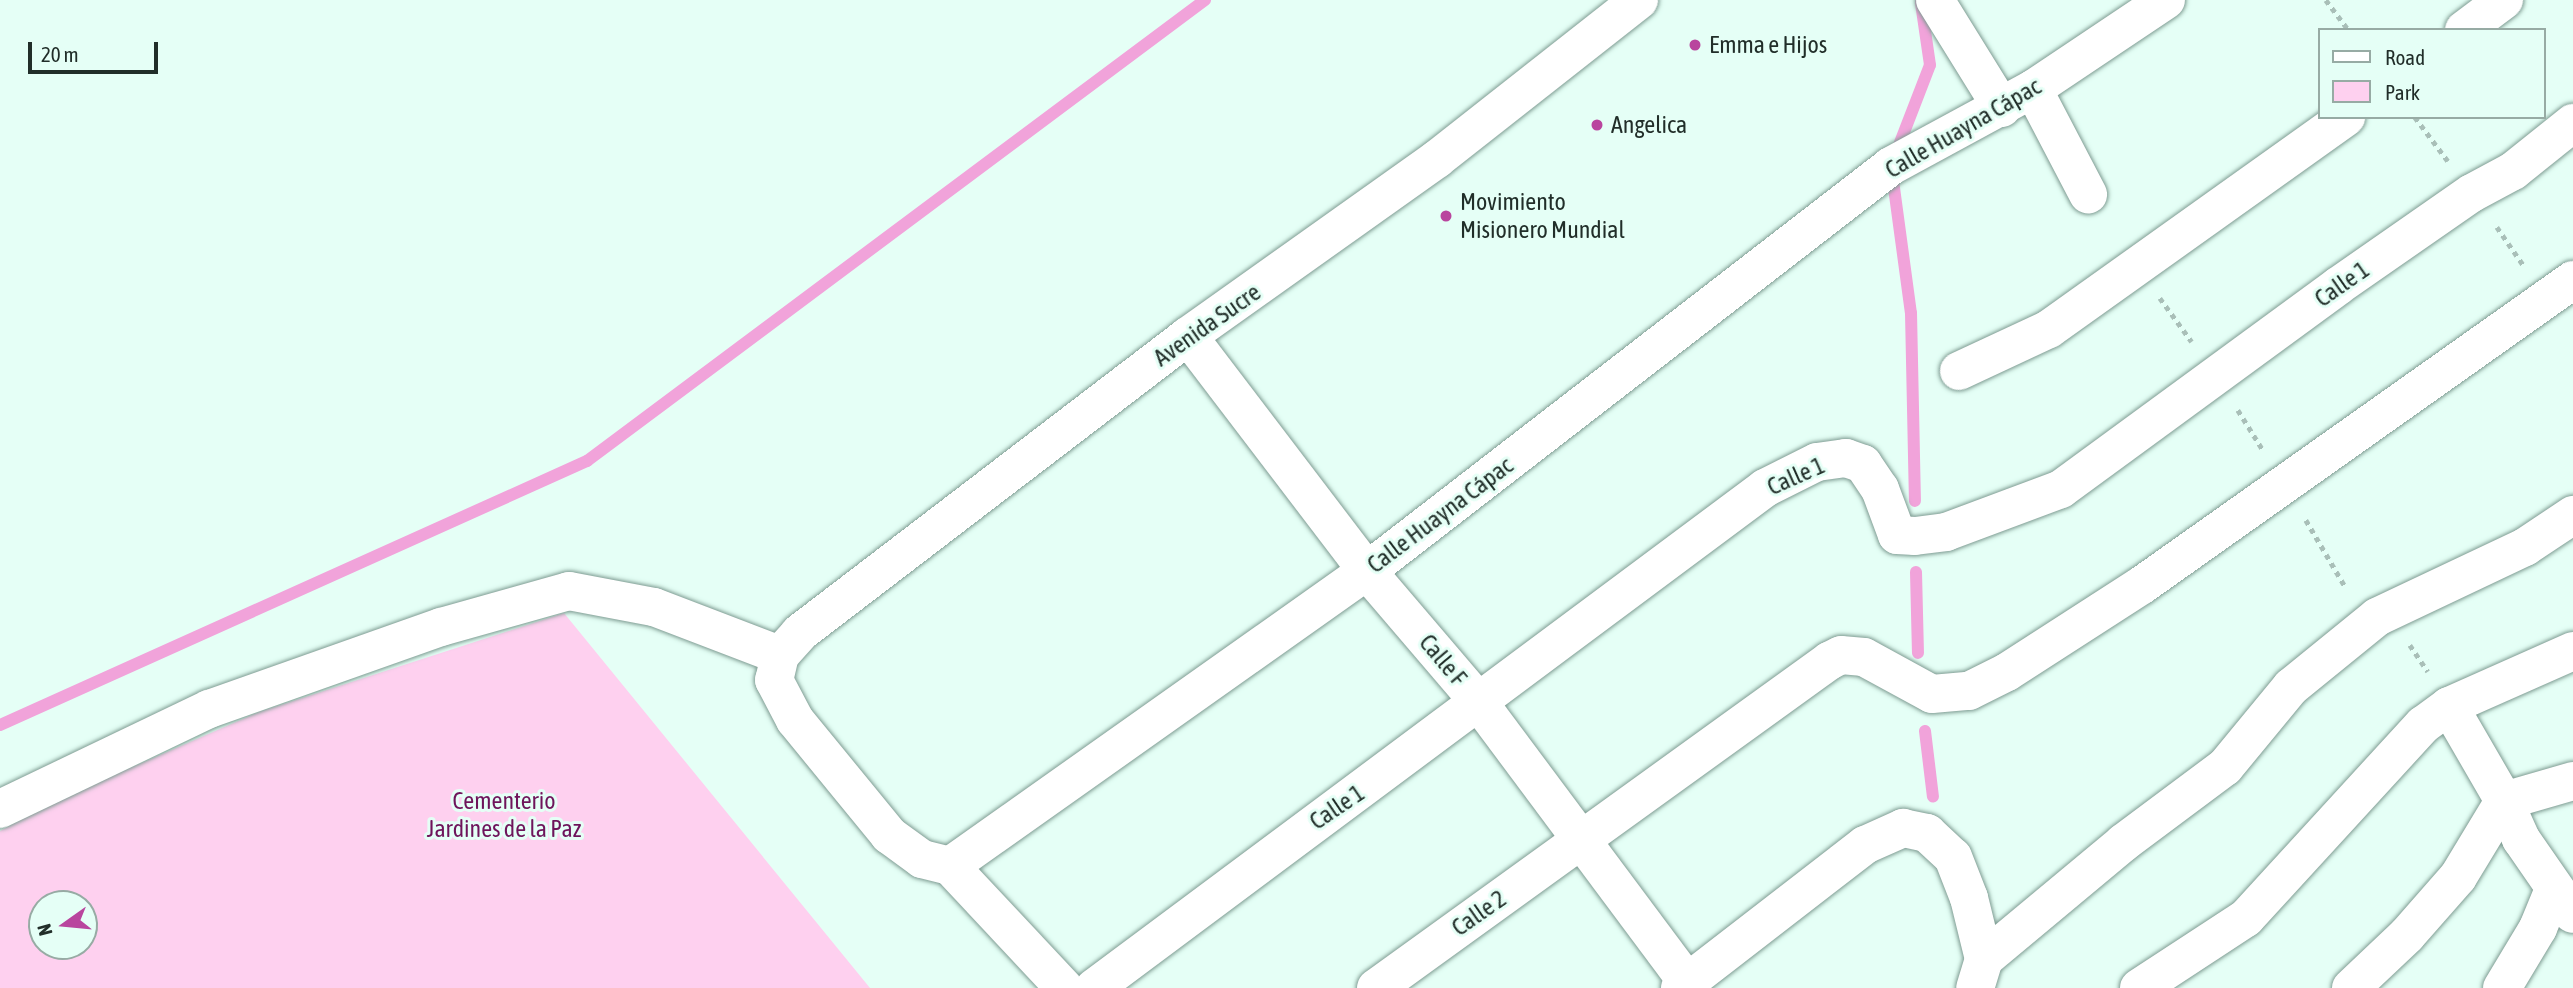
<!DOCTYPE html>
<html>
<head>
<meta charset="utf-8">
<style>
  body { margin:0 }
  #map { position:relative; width:2573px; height:988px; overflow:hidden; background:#e5fff6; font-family:"Asap Condensed",sans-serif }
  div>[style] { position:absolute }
  .green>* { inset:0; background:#fed0ef }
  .stream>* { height:12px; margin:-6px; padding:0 6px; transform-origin:6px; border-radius:6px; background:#f1a3da }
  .path>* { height:4.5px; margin-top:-2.25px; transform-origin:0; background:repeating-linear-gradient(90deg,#a9bfb8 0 5px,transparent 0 10px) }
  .roads { filter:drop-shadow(0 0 2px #7e9c92) drop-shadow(0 0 2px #7e9c92) }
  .minor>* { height:38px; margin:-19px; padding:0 19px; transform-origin:19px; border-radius:19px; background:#fff }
  .dots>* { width:19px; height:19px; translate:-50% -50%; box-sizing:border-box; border:4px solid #e5fff6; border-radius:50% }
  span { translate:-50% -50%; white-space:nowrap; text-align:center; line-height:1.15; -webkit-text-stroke:6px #e5fff6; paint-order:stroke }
  .poi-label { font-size:24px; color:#212e29 }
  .left { translate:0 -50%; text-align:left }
  .street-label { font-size:24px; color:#212e29 }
  .park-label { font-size:24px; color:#6e145b }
  .legend { position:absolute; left:2318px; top:28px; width:228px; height:91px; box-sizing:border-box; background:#e5fff6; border:2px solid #97aba4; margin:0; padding:9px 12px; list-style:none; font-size:21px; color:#212e29 }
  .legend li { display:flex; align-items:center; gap:14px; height:35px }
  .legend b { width:35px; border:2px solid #97aba4 }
  .north { position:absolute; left:28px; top:890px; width:70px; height:70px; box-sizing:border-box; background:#e5fff6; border:2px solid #97aba4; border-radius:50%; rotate:255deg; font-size:19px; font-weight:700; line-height:28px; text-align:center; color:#212e29 }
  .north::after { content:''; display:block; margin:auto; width:24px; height:32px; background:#b9459e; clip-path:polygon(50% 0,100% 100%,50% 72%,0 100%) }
  .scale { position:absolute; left:28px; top:42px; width:130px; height:32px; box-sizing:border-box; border:4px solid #212e29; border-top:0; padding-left:9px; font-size:21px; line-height:24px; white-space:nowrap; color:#212e29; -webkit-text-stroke:5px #e5fff6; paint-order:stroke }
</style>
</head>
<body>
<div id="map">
  <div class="green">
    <div style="clip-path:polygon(evenodd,564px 613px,870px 988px,0 988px,0 831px,61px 798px,259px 712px,564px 613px,42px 904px,84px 904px,84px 946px,42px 946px,42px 904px)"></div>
  </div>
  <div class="stream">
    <div style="left:1896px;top:153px;width:94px;rotate:-68.9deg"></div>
    <div style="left:1930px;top:65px;width:63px;rotate:-98.3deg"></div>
    <div style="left:1892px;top:173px;width:141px;rotate:82.3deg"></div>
    <div style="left:1911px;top:313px;width:188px;rotate:88.8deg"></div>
    <div style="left:1916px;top:572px;width:81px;rotate:88.6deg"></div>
    <div style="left:0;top:725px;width:644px;rotate:-24.22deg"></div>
    <div style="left:587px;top:461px;width:771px;rotate:-36.72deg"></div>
    <div style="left:1925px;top:731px;width:66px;rotate:83.1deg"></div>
  </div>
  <div class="path">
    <div style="left:2326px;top:0;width:38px;rotate:53deg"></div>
    <div style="left:2415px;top:117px;width:55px;rotate:53.1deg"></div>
    <div style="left:2497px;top:227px;width:47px;rotate:55.3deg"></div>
    <div style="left:2160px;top:298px;width:54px;rotate:54deg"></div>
    <div style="left:2238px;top:410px;width:47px;rotate:58deg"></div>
    <div style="left:2306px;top:520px;width:79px;rotate:59.5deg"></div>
    <div style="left:2410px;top:645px;width:32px;rotate:56deg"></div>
  </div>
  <div class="roads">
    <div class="minor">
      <div style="left:1639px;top:0;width:257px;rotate:141.8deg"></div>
      <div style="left:1437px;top:159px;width:305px;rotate:144.6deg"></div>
      <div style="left:1188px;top:336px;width:489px;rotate:142.6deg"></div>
      <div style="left:800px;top:633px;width:30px;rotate:132deg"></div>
      <div style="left:780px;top:655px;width:26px;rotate:103deg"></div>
      <div style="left:774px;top:680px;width:45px;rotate:62.3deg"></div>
      <div style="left:795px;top:720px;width:149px;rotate:50.7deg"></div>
      <div style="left:889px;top:835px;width:41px;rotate:36deg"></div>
      <div style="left:922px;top:859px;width:29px;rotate:14deg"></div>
      <div style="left:950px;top:866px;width:511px;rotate:-35.28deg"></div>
      <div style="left:1367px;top:571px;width:662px;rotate:-37.7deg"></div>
      <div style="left:1891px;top:166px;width:162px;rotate:-28.5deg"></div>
      <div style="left:2033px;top:89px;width:160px;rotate:-33.8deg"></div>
      <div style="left:1935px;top:0;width:127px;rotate:58.2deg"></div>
      <div style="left:2464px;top:30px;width:50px;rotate:-36.9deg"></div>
      <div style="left:2033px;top:89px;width:119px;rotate:62.4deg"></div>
      <div style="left:1188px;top:336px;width:295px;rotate:52.7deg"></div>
      <div style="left:1367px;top:571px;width:170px;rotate:49.5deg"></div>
      <div style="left:1477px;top:700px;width:359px;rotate:53.3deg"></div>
      <div style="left:1959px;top:371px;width:99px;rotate:-25deg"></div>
      <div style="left:2049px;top:329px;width:365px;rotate:-35.5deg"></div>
      <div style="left:2449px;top:706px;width:110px;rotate:59.9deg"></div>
      <div style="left:2504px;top:801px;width:42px;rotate:65.9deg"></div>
      <div style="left:2521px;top:839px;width:91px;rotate:55.3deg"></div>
      <div style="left:0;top:809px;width:232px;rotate:-25.6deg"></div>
      <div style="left:209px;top:709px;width:246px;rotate:-19.5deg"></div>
      <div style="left:441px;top:627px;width:133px;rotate:-15.7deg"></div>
      <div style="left:569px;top:591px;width:86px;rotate:10.7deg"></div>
      <div style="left:654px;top:607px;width:135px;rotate:20.9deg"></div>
      <div style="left:950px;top:866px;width:167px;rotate:46.9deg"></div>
      <div style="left:1984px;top:959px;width:181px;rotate:-39.8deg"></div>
      <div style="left:2123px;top:843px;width:127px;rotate:-36.7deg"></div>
      <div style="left:2225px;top:767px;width:104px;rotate:-50.5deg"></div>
      <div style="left:2291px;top:687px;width:111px;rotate:-39.1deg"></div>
      <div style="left:2377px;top:617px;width:164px;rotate:-25.3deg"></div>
      <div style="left:2525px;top:547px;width:58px;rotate:-33.7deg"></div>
      <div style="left:1094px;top:988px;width:837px;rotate:-36.69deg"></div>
      <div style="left:1765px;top:488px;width:58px;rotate:-26.6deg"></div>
      <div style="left:1817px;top:462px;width:29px;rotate:-8deg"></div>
      <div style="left:1846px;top:458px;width:18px;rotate:19deg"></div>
      <div style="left:1863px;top:464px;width:30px;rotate:56deg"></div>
      <div style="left:1880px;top:489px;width:49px;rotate:69.7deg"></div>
      <div style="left:1897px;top:535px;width:18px;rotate:3deg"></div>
      <div style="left:1915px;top:536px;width:31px;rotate:-7deg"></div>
      <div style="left:1946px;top:532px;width:123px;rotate:-20.5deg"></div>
      <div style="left:2061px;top:489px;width:343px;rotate:-36.2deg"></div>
      <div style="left:2338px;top:286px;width:163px;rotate:-34.8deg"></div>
      <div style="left:2472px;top:193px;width:47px;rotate:-28.2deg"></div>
      <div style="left:2513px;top:171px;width:77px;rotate:-38.7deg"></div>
      <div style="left:1376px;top:988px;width:559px;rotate:-35.82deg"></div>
      <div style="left:1829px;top:661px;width:13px;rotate:-27deg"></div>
      <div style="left:1841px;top:655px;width:23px;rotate:5deg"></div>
      <div style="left:1864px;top:657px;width:77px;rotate:28.6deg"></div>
      <div style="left:1932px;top:694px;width:37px;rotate:-5deg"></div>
      <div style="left:1969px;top:691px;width:42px;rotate:-26.6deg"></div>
      <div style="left:2007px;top:672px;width:161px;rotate:-32.8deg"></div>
      <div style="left:2142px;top:585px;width:528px;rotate:-35.29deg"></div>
      <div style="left:1680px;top:988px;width:234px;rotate:-37.7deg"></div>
      <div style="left:1865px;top:845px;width:42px;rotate:-24.1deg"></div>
      <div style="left:1903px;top:828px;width:25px;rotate:12deg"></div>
      <div style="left:1927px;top:833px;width:35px;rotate:43deg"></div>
      <div style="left:1953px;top:857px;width:44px;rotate:68.7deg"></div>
      <div style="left:1969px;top:898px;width:63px;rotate:76.2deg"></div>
      <div style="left:1984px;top:959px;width:30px;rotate:107deg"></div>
      <div style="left:2139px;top:988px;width:128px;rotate:-33.2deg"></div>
      <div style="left:2246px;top:918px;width:262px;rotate:-47.5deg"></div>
      <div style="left:2423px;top:725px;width:32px;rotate:-36deg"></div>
      <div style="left:2449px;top:706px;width:136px;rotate:-23.9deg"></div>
      <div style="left:2351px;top:988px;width:77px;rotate:-43.4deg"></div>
      <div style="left:2407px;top:935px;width:77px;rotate:-48.7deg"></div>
      <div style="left:2458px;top:877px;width:89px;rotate:-58.8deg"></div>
      <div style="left:2504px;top:801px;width:72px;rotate:-16.2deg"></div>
      <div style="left:2502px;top:988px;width:70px;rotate:-59deg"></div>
      <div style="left:2538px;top:928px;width:42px;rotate:-67.7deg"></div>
    </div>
  </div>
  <div class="dots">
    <div style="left:1695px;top:45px;background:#b9459e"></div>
    <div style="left:1597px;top:125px;background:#b9459e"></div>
    <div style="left:1446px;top:216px;background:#b9459e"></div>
  </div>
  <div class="poi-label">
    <span class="left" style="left:1709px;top:45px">Emma e Hijos</span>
    <span class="left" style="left:1611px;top:125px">Angelica</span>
    <span class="left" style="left:1460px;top:216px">Movimiento<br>Misionero Mundial</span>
  </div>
  <div class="street-label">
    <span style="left:1963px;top:128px;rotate:-30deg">Calle Huayna Cápac</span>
    <span style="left:2342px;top:284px;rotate:-35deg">Calle 1</span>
    <span style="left:1207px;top:325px;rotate:-35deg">Avenida Sucre</span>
    <span style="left:1796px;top:476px;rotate:-24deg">Calle 1</span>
    <span style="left:1440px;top:515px;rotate:-37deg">Calle Huayna Cápac</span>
    <span style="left:1443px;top:660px;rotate:50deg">Calle F</span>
    <span style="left:1337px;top:807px;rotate:-34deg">Calle 1</span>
    <span style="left:1479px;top:913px;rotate:-35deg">Calle 2</span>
  </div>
  <div class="park-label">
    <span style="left:504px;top:815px">Cementerio<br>Jardines de la Paz</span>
  </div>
  <ul class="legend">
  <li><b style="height:9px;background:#fff"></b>Road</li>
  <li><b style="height:19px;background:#fed0ef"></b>Park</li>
  </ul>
  <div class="north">N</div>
  <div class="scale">20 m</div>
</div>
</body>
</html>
